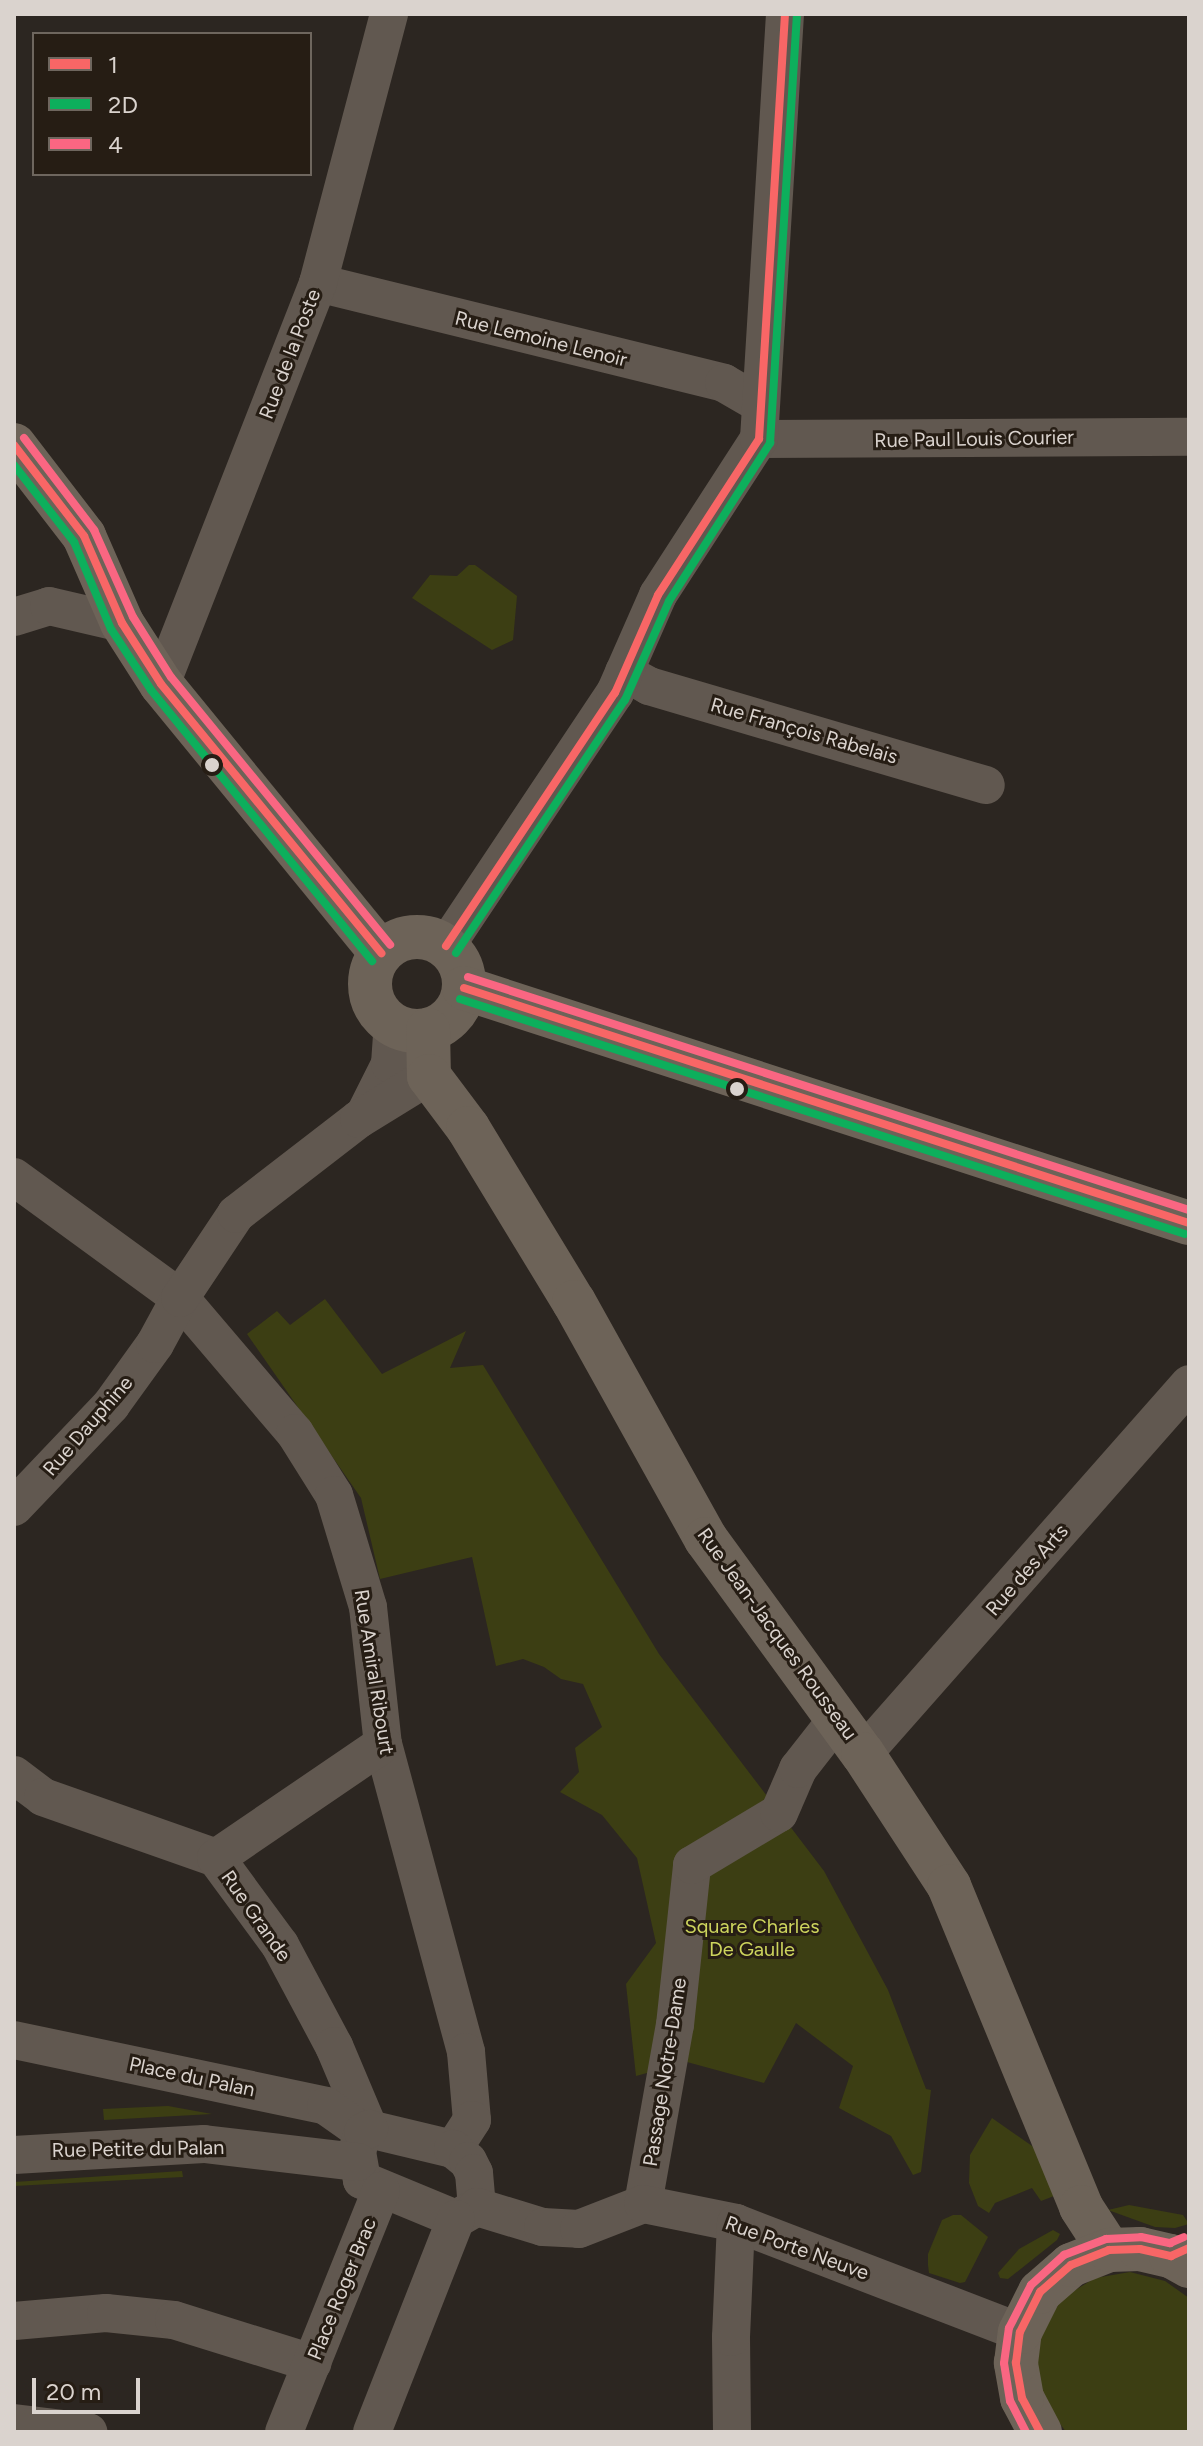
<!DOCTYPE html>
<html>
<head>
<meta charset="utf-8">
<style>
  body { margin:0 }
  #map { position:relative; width:1203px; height:2446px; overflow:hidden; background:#2c2621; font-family:Figtree,sans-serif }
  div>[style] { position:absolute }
  .green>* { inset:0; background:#3c3e13 }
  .street>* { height:38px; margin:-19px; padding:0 19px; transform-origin:19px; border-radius:19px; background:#615850 }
  .secondary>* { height:44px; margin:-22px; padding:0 22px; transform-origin:22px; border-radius:22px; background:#6d6358 }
  .secondary>.ring { margin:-22px; padding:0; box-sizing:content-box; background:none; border:44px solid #6d6358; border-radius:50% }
  .bus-1>* { height:8px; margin:-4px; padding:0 4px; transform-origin:4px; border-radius:4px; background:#f86666 }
  .bus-2>* { height:8px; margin:-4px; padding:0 4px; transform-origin:4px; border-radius:4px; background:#0daf5c }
  .bus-3>* { height:8px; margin:-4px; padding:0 4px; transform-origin:4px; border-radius:4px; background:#fa6682 }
  .dots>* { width:22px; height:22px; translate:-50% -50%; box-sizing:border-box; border:4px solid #261d14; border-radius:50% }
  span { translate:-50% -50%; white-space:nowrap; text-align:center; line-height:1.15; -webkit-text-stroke:6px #261d14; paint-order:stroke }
  .street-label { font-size:20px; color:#dad3ce }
  .park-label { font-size:20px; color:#cdd45d }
  .frame { position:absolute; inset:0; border:16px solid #dad3ce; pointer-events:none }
  .legend { position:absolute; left:32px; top:32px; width:280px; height:144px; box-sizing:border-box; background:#261d14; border:2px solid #6e665e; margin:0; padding:10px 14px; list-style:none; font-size:24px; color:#dad3ce }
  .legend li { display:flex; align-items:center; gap:16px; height:40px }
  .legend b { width:40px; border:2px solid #6e665e }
  .scale { position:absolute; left:32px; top:2378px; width:108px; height:36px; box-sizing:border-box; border:4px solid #dad3ce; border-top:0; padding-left:10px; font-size:24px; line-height:28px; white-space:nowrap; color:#dad3ce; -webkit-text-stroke:6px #261d14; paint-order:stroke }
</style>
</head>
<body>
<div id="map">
  <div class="green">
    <div style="clip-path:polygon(469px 565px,475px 565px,517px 596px,513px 640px,492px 650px,412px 598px,430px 575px,457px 576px)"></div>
    <div style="clip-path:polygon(325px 1299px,382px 1374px,466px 1331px,450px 1368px,483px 1365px,659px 1654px,824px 1871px,888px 1990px,926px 2089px,931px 2090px,921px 2172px,913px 2175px,891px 2136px,839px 2108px,853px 2066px,796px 2023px,764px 2083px,687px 2062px,636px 2076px,626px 1984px,656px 1943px,637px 1858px,602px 1815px,560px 1792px,579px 1772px,575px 1748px,602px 1727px,583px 1684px,561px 1679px,544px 1667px,523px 1659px,496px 1666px,472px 1557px,380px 1579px,361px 1498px,247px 1334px,277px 1311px,290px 1325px)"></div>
    <div style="clip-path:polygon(168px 2106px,212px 2114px,104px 2120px,103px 2109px)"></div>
    <div style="clip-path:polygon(992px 2118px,1035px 2148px,1054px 2196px,1041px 2201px,1032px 2188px,995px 2203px,989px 2213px,978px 2206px,969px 2183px,970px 2155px)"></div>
    <div style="clip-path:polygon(182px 2171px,183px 2177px,14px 2186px,14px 2182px)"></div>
    <div style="clip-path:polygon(1129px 2205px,1183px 2215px,1189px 2224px,1175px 2228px,1155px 2227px,1108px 2210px)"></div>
    <div style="clip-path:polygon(953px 2215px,961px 2215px,988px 2237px,965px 2282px,960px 2283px,929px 2273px,928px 2265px,928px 2254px,942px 2220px)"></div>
    <div style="clip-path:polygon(1053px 2230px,1060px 2234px,1057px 2240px,1008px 2279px,1000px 2278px,998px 2273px,1019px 2249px)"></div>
    <div style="clip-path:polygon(1130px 2272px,1165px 2281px,1189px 2298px,1189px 2432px,1066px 2432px,1041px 2397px,1035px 2361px,1043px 2326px,1064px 2297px,1095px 2278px)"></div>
  </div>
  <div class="street">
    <div style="left:318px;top:283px;width:418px;rotate:13.8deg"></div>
    <div style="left:724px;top:383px;width:42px;rotate:30.3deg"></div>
    <div style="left:759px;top:439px;width:430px;rotate:-0.3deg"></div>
    <div style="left:14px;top:617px;width:37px;rotate:-17deg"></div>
    <div style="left:49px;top:606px;width:75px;rotate:13.1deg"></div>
    <div style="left:624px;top:672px;width:29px;rotate:29deg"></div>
    <div style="left:649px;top:686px;width:351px;rotate:16.4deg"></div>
    <div style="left:161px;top:684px;width:431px;rotate:-68.6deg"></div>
    <div style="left:318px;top:283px;width:278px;rotate:-75.2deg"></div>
    <div style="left:446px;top:946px;width:304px;rotate:-56.3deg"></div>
    <div style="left:615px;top:693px;width:107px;rotate:-66.3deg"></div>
    <div style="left:658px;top:595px;width:186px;rotate:-57.1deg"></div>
    <div style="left:759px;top:439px;width:426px;rotate:-86.5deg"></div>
    <div style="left:365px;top:1114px;width:56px;rotate:-63.4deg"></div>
    <div style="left:390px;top:1064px;width:39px;rotate:-86deg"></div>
    <div style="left:14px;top:1177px;width:205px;rotate:36.1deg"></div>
    <div style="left:180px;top:1298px;width:177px;rotate:49.6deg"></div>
    <div style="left:295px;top:1433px;width:73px;rotate:57.8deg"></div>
    <div style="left:334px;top:1495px;width:117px;rotate:73.1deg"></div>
    <div style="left:368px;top:1607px;width:138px;rotate:83.8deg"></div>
    <div style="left:383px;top:1744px;width:319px;rotate:74.9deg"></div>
    <div style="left:466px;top:2052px;width:68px;rotate:85deg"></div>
    <div style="left:472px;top:2120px;width:35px;rotate:123deg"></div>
    <div style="left:14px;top:1507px;width:141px;rotate:-46.4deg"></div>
    <div style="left:111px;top:1405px;width:75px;rotate:-54.2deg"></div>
    <div style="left:155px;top:1344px;width:52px;rotate:-61.5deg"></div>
    <div style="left:180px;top:1298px;width:101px;rotate:-56.3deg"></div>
    <div style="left:236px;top:1214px;width:155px;rotate:-37.7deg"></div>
    <div style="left:359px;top:1119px;width:82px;rotate:-31.6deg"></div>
    <div style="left:863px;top:1754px;width:493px;rotate:-48.6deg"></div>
    <div style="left:14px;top:1775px;width:36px;rotate:37deg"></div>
    <div style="left:43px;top:1797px;width:183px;rotate:19.4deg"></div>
    <div style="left:216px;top:1858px;width:108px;rotate:53.7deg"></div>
    <div style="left:280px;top:1945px;width:115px;rotate:61.9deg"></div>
    <div style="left:334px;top:2046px;width:90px;rotate:67.1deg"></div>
    <div style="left:216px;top:1858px;width:202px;rotate:-34.3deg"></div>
    <div style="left:14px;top:2040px;width:319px;rotate:11.9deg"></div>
    <div style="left:326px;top:2106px;width:45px;rotate:35.1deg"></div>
    <div style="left:369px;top:2129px;width:86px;rotate:13.4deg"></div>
    <div style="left:453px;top:2149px;width:19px;rotate:39deg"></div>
    <div style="left:468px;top:2161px;width:13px;rotate:63deg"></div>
    <div style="left:474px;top:2173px;width:34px;rotate:85deg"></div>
    <div style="left:477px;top:2207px;width:24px;rotate:150deg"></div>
    <div style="left:456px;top:2219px;width:102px;rotate:-157.5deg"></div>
    <div style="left:362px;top:2180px;width:29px;rotate:-100deg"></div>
    <div style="left:357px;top:2151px;width:20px;rotate:-72deg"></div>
    <div style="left:363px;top:2132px;width:7px;rotate:-27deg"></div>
    <div style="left:14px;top:2155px;width:190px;rotate:-3.3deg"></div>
    <div style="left:204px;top:2144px;width:155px;rotate:6.7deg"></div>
    <div style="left:643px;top:2204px;width:182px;rotate:-79.9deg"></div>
    <div style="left:675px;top:2025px;width:161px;rotate:-83.9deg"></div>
    <div style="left:692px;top:1865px;width:101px;rotate:-30.9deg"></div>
    <div style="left:779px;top:1813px;width:48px;rotate:-66.6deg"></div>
    <div style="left:798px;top:1769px;width:63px;rotate:-52deg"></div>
    <div style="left:477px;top:2207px;width:69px;rotate:16.9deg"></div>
    <div style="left:543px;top:2227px;width:36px;rotate:3deg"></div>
    <div style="left:579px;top:2229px;width:69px;rotate:-21.3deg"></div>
    <div style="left:643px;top:2204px;width:95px;rotate:11.5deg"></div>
    <div style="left:736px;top:2223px;width:304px;rotate:21deg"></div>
    <div style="left:14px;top:2321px;width:92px;rotate:-5deg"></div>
    <div style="left:106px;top:2313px;width:68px;rotate:5.9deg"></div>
    <div style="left:174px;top:2320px;width:145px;rotate:17.3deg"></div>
    <div style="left:14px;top:2423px;width:75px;rotate:6.9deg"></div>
    <div style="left:284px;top:2432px;width:260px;rotate:-68.1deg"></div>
    <div style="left:372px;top:2432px;width:229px;rotate:-68.5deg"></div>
    <div style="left:732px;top:2432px;width:95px;rotate:-90.6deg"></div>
    <div style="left:731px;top:2337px;width:114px;rotate:-87.5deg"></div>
  </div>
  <div class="secondary">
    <div style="left:14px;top:445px;width:115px;rotate:52.4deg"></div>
    <div style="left:84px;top:536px;width:95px;rotate:66.4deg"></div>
    <div style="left:122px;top:623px;width:72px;rotate:57.4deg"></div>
    <div style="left:161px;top:684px;width:348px;rotate:50.7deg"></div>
    <div class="ring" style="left:370px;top:937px;width:50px;height:50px"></div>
    <div style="left:464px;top:988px;width:762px;rotate:17.96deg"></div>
    <div style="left:428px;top:1030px;width:46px;rotate:88.8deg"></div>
    <div style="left:429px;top:1076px;width:65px;rotate:53.1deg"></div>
    <div style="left:468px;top:1128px;width:204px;rotate:58.7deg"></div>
    <div style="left:574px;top:1302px;width:271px;rotate:60.9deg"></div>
    <div style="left:706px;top:1539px;width:266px;rotate:53.9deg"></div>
    <div style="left:863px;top:1754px;width:158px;rotate:56.9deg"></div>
    <div style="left:949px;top:1886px;width:347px;rotate:67.6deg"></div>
    <div style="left:1081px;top:2207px;width:51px;rotate:56.9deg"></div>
    <div style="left:1040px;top:2432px;width:38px;rotate:-118deg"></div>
    <div style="left:1022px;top:2398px;width:36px;rotate:-100deg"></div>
    <div style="left:1016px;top:2363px;width:31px;rotate:-83deg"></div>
    <div style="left:1020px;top:2332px;width:45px;rotate:-63.4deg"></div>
    <div style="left:1040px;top:2292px;width:41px;rotate:-41.1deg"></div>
    <div style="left:1071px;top:2265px;width:41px;rotate:-21.5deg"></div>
    <div style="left:1109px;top:2250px;width:31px;rotate:-2deg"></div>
    <div style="left:1140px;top:2249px;width:32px;rotate:13deg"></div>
    <div style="left:1171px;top:2256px;width:21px;rotate:29deg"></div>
  </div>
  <div class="bus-1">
    <div style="left:14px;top:445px;width:115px;rotate:52.4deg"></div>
    <div style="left:84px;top:536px;width:95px;rotate:66.4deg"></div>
    <div style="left:122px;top:623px;width:72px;rotate:57.4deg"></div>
    <div style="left:161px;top:684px;width:348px;rotate:50.7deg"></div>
    <div style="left:446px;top:946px;width:304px;rotate:-56.3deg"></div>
    <div style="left:615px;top:693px;width:107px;rotate:-66.3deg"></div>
    <div style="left:658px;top:595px;width:186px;rotate:-57.1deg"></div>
    <div style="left:759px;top:439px;width:426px;rotate:-86.5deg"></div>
    <div style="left:464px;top:988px;width:762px;rotate:17.96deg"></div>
    <div style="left:1040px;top:2432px;width:38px;rotate:-118deg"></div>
    <div style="left:1022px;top:2398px;width:36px;rotate:-100deg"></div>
    <div style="left:1016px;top:2363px;width:31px;rotate:-83deg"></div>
    <div style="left:1020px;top:2332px;width:45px;rotate:-63.4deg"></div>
    <div style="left:1040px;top:2292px;width:41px;rotate:-41.1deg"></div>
    <div style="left:1071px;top:2265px;width:41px;rotate:-21.5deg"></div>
    <div style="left:1109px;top:2250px;width:31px;rotate:-2deg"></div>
    <div style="left:1140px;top:2249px;width:32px;rotate:13deg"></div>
    <div style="left:1171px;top:2256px;width:20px;rotate:-24deg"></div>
  </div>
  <div class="bus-2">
    <div style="left:14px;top:465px;width:98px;rotate:52.1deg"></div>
    <div style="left:74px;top:542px;width:95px;rotate:67deg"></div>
    <div style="left:111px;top:629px;width:73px;rotate:56.7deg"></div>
    <div style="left:151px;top:690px;width:350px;rotate:50.8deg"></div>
    <div style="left:456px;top:953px;width:304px;rotate:-56.3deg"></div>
    <div style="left:625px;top:700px;width:108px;rotate:-66deg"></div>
    <div style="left:669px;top:601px;width:188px;rotate:-57.4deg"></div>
    <div style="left:770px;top:443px;width:429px;rotate:-86.4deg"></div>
    <div style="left:460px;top:999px;width:762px;rotate:17.96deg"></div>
  </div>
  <div class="bus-3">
    <div style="left:24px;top:438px;width:116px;rotate:52.7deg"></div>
    <div style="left:94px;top:530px;width:95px;rotate:65.9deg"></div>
    <div style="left:133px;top:617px;width:71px;rotate:57.7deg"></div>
    <div style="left:171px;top:677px;width:346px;rotate:50.7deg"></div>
    <div style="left:468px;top:977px;width:758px;rotate:17.91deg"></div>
    <div style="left:1026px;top:2432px;width:35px;rotate:-117deg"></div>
    <div style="left:1010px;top:2401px;width:38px;rotate:-99deg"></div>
    <div style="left:1004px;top:2363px;width:35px;rotate:-82deg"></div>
    <div style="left:1009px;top:2328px;width:48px;rotate:-62.9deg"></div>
    <div style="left:1031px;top:2285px;width:45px;rotate:-42.3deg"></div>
    <div style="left:1064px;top:2255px;width:45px;rotate:-20.9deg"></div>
    <div style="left:1106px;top:2239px;width:35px;rotate:-3deg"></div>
    <div style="left:1141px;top:2237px;width:30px;rotate:12deg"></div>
    <div style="left:1170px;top:2243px;width:15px;rotate:-23deg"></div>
  </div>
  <div class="dots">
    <div style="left:212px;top:765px;background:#dad3ce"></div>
    <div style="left:737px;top:1089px;background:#dad3ce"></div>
  </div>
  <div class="street-label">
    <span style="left:541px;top:339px;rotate:14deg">Rue Lemoine Lenoir</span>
    <span style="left:290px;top:354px;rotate:-69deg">Rue de la Poste</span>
    <span style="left:974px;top:439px;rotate:-1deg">Rue Paul Louis Courier</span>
    <span style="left:804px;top:731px;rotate:16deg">Rue François Rabelais</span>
    <span style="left:88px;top:1426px;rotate:-49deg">Rue Dauphine</span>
    <span style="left:1027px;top:1570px;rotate:-49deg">Rue des Arts</span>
    <span style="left:777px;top:1634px;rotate:54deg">Rue Jean-Jacques Rousseau</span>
    <span style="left:374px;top:1672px;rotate:81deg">Rue Amiral Ribourt</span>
    <span style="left:256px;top:1916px;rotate:55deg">Rue Grande</span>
    <span style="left:665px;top:2072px;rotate:-81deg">Passage Notre-Dame</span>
    <span style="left:192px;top:2077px;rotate:12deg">Place du Palan</span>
    <span style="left:138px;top:2149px;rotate:-1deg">Rue Petite du Palan</span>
    <span style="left:797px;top:2248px;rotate:20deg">Rue Porte Neuve</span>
    <span style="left:342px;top:2289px;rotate:-68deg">Place Roger Brac</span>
  </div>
  <div class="park-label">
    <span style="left:752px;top:1938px">Square Charles<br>De Gaulle</span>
  </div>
  <div class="frame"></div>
  <ul class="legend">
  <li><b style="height:10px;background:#f86666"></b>1</li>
  <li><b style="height:10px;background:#0daf5c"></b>2D</li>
  <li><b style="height:10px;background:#fa6682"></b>4</li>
  </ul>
  <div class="scale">20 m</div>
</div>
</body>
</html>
